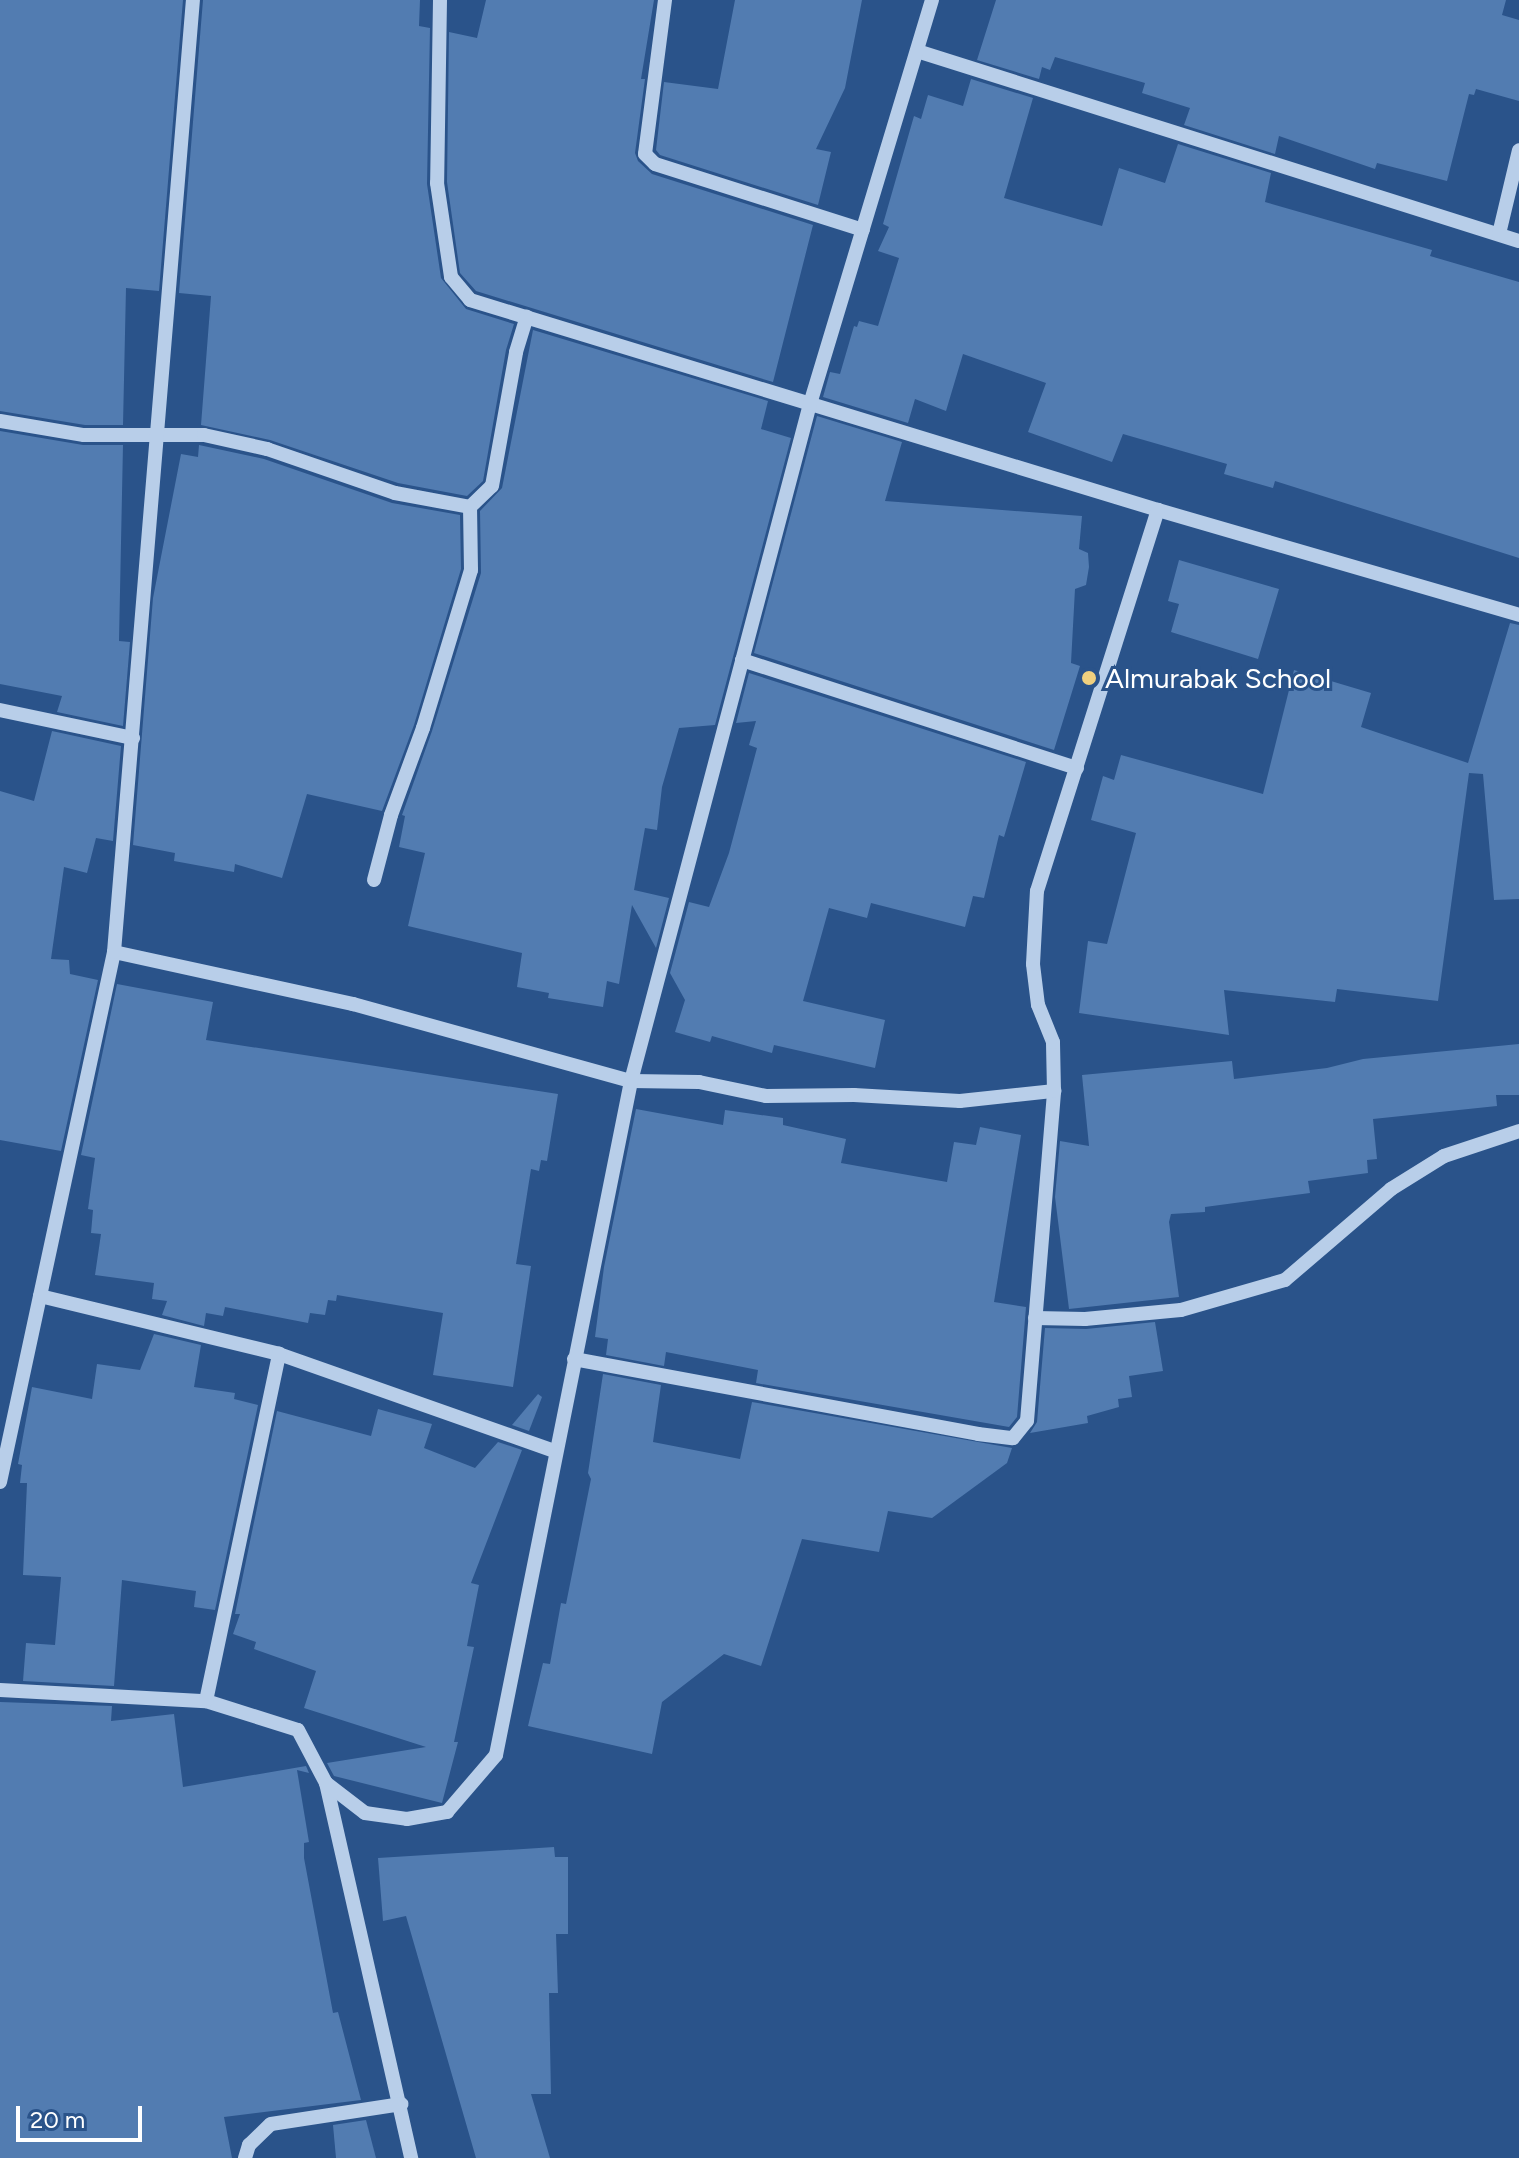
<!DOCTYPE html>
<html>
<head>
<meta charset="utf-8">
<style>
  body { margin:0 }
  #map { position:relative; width:1519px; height:2158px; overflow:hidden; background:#2a538a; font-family:Figtree,sans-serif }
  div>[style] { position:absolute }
  .building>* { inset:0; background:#527cb1 }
  .minor>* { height:14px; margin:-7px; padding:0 7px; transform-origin:7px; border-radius:7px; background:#b8cee9 }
  .dots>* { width:22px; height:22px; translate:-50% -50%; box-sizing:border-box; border:4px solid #2a538a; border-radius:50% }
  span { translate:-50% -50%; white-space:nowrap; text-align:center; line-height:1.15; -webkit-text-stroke:6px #2a538a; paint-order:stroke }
  .poi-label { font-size:28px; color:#fff }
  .left { translate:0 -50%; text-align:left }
  .scale { position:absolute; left:16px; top:2106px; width:126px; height:36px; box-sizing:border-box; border:4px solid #fff; border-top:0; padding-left:10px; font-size:24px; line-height:28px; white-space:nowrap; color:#fff; -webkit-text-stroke:6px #2a538a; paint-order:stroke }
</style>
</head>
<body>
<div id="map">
  <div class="building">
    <div style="clip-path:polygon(0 0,183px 0,159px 291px,126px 288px,123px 425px,85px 425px,0 411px)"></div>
    <div style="clip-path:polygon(203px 0,420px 0,419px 26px,430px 28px,427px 184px,441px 278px,466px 309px,514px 324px,506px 350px,483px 481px,467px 496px,398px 483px,270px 440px,201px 425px,211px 296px,179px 293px)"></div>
    <div style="clip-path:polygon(486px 0,654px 0,641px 79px,645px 79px,635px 153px,638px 161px,652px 174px,813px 225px,773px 382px,476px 291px,460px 273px,447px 182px,449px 32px,477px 38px)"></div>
    <div style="clip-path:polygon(735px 0,862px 0,845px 88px,816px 149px,831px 152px,818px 205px,660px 155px,656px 150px,664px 82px,718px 89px)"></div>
    <div style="clip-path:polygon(996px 0,1506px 0,1502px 15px,1519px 20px,1519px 101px,1476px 89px,1474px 95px,1469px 94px,1447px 181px,1377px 163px,1375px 169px,1279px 136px,1275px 154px,1184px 125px,1190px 108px,1142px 93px,1145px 83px,1055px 57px,1050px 70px,1042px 67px,1039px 79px,977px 60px)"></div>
    <div style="clip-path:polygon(971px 79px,1033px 98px,1004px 198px,1102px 226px,1119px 168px,1165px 183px,1178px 144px,1271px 173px,1265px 202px,1432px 250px,1430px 256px,1519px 282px,1519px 558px,1275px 481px,1273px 488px,1224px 474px,1227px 464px,1123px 434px,1112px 462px,1028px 432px,1046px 383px,963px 354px,946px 411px,915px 399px,908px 423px,823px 397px,830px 372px,840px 374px,854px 326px,857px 327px,859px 321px,878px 326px,899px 258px,878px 251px,889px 227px,883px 224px,914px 116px,921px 119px,928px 95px,963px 106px)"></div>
    <div style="clip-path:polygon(533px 330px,768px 401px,761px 429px,791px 438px,715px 725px,679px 728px,662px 787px,657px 830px,645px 828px,634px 890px,669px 898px,656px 948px,632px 905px,619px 984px,607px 981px,603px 1007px,548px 998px,549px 993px,517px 987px,522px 953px,408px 926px,425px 853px,399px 847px,405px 816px,402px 815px,432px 731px,481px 573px,480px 511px,502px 488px)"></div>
    <div style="clip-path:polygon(817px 416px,902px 442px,885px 501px,1082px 516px,1079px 549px,1088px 553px,1089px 567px,1086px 585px,1075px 589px,1071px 663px,1080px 666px,1054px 750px,754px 653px)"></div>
    <div style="clip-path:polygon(0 431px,83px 445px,123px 445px,119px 641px,130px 642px,123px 726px,57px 712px,62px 696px,0 684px)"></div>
    <div style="clip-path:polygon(199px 445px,264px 459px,392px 503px,460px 515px,461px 569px,414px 725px,382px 811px,307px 794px,282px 878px,235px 864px,234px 872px,174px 861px,175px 853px,133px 845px,153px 598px,181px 454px,198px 457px)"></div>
    <div style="clip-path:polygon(1179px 560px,1279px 589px,1258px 659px,1171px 632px,1179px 604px,1168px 601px)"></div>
    <div style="clip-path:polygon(1510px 623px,1519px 625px,1519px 899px,1494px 900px,1483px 774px,1469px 773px,1438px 1001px,1337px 989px,1335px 1002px,1224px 990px,1229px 1035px,1079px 1013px,1088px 941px,1107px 944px,1136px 833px,1091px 820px,1103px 776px,1114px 780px,1121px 755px,1263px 794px,1294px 670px,1371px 693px,1361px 727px,1468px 763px)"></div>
    <div style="clip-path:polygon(749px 673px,1026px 762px,1004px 837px,999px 835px,984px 898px,973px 896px,965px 927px,871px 903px,867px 918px,829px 908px,803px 1001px,885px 1020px,875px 1068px,774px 1045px,772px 1053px,712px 1036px,710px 1042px,675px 1032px,685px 1000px,670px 973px,689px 902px,709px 907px,729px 853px,757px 748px,749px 745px,756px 721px,736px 723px)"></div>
    <div style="clip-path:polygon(52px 731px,121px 746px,113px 841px,96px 838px,87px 873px,64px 867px,51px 959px,69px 960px,70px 974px,98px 980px,61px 1151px,0 1140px,0 791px,34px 801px)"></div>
    <div style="clip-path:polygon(117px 984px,213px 1002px,206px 1040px,558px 1094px,547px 1161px,541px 1160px,539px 1171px,531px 1169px,516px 1264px,531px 1266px,513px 1387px,433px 1375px,443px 1313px,337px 1295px,336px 1301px,328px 1300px,325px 1315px,310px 1313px,308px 1323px,225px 1307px,223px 1316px,206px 1313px,204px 1326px,162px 1315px,167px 1301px,152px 1299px,154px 1283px,95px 1275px,101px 1234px,91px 1233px,93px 1210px,88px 1209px,95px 1158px,81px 1155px)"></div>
    <div style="clip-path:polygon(1519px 1044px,1519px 1095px,1496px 1095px,1497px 1106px,1373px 1119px,1377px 1159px,1367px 1160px,1368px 1173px,1308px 1181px,1310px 1193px,1205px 1207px,1205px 1212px,1171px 1214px,1169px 1222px,1179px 1297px,1069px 1309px,1055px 1197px,1060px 1141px,1089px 1146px,1082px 1075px,1232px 1061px,1234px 1079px,1327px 1068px,1363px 1059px)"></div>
    <div style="clip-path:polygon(636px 1109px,723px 1125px,725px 1110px,783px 1118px,783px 1125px,846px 1139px,841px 1163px,947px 1182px,954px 1142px,976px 1145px,980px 1127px,1021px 1135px,994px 1302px,1026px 1307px,1017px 1417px,1009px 1427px,756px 1383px,758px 1370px,666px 1352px,664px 1366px,606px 1355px,608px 1339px,595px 1337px,604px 1267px)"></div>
    <div style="clip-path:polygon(1155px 1322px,1163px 1371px,1129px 1376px,1132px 1397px,1118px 1399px,1119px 1407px,1087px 1416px,1088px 1423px,1030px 1433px,1037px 1422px,1045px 1328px,1086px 1329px)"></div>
    <div style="clip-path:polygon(154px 1334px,201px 1345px,194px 1387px,235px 1393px,234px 1399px,258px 1405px,215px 1610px,194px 1607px,196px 1591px,122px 1580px,114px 1686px,23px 1681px,26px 1643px,55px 1645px,61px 1577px,23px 1575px,27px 1483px,20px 1483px,22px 1465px,18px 1464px,32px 1387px,92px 1399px,97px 1364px,140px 1370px)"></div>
    <div style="clip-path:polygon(603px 1374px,661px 1385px,653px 1442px,740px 1459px,752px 1402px,1012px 1448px,1007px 1463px,932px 1518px,888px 1511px,879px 1552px,802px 1539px,761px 1666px,724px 1654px,662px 1702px,652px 1754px,528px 1726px,543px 1663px,550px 1664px,561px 1603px,566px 1604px,591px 1479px,588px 1473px)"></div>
    <div style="clip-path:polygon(538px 1394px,542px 1397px,529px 1431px,512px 1425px)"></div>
    <div style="clip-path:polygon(378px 1409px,432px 1424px,424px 1448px,475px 1468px,498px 1442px,522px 1450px,471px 1583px,479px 1585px,467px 1646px,474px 1647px,454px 1742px,458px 1742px,442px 1803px,334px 1776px,327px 1763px,426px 1747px,304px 1708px,316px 1671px,254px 1649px,256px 1642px,233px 1634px,240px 1614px,235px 1614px,277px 1411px,371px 1436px)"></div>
    <div style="clip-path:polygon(0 1702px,112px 1706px,111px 1721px,174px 1714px,183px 1787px,306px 1766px,309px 1773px,297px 1770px,309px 1842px,304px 1843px,304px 1858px,333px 2013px,338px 2012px,361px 2100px,224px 2117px,232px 2158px,0 2158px)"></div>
    <div style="clip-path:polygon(554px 1847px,555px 1857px,568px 1857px,568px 1934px,556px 1934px,558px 1993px,549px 1993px,551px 2094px,531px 2094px,550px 2158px,476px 2158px,406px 1916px,383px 1921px,378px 1858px)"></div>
    <div style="clip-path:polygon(366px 2120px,376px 2158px,336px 2158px,333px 2125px)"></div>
  </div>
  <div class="minor">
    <div style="left:440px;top:0;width:183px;rotate:90.9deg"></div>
    <div style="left:437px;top:183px;width:95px;rotate:81.5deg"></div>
    <div style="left:451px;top:277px;width:30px;rotate:50deg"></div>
    <div style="left:470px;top:300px;width:719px;rotate:16.97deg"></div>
    <div style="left:1158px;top:510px;width:376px;rotate:16.2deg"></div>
    <div style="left:665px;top:0;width:155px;rotate:97.4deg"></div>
    <div style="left:645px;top:154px;width:14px;rotate:45deg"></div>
    <div style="left:655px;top:164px;width:218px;rotate:17.6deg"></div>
    <div style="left:917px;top:51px;width:631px;rotate:17.52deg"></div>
    <div style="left:1499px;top:234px;width:86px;rotate:-76.6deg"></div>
    <div style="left:0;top:421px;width:85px;rotate:9.5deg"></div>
    <div style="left:84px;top:435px;width:120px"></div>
    <div style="left:204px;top:435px;width:65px;rotate:12.5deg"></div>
    <div style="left:267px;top:449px;width:135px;rotate:19deg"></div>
    <div style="left:395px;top:493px;width:76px;rotate:10.6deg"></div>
    <div style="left:470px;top:507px;width:30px;rotate:-44deg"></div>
    <div style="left:492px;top:486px;width:136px;rotate:-79.8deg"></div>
    <div style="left:516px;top:352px;width:37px;rotate:-73deg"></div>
    <div style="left:742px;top:660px;width:352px;rotate:17.9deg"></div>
    <div style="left:0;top:710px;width:136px;rotate:11.9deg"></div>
    <div style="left:374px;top:880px;width:67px;rotate:-75.3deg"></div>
    <div style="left:391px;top:815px;width:93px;rotate:-69.8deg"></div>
    <div style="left:423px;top:728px;width:165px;rotate:-73.1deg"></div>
    <div style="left:471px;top:570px;width:63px;rotate:-90.9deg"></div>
    <div style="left:114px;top:952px;width:245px;rotate:12.3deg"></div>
    <div style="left:353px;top:1004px;width:288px;rotate:15.5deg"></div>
    <div style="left:631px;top:1081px;width:68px;rotate:0.8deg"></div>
    <div style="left:699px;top:1082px;width:68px;rotate:11.8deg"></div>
    <div style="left:766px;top:1096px;width:88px;rotate:-0.7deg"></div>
    <div style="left:854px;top:1095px;width:106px;rotate:3.2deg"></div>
    <div style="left:960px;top:1101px;width:95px;rotate:-6.1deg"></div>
    <div style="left:40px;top:1296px;width:246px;rotate:13.6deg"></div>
    <div style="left:279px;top:1354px;width:293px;rotate:19.4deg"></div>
    <div style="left:1035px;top:1318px;width:50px;rotate:1.1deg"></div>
    <div style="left:1085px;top:1319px;width:96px;rotate:-5.4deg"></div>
    <div style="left:1181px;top:1310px;width:108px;rotate:-16.1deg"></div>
    <div style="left:1285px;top:1280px;width:140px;rotate:-40.6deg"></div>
    <div style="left:1391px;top:1189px;width:62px;rotate:-31.9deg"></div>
    <div style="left:1444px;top:1156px;width:79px;rotate:-18.4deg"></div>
    <div style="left:574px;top:1359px;width:411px;rotate:10.5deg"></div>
    <div style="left:978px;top:1434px;width:35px;rotate:7deg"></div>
    <div style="left:1013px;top:1438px;width:22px;rotate:-51deg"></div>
    <div style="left:1027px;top:1421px;width:331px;rotate:-85.3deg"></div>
    <div style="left:1054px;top:1091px;width:49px;rotate:-91.2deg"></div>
    <div style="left:1053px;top:1042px;width:40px;rotate:-112deg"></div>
    <div style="left:1038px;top:1005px;width:41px;rotate:-97deg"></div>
    <div style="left:1033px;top:964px;width:73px;rotate:-86.9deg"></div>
    <div style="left:1037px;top:891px;width:400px;rotate:-72.4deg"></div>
    <div style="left:0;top:1482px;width:542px;rotate:-77.86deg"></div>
    <div style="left:114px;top:952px;width:955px;rotate:-85.26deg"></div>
    <div style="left:0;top:1690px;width:206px;rotate:3.1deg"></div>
    <div style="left:206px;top:1701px;width:96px;rotate:17.5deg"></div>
    <div style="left:298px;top:1730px;width:60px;rotate:62.2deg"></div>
    <div style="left:326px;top:1783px;width:385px;rotate:77.2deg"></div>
    <div style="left:206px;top:1701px;width:355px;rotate:-78.1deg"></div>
    <div style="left:326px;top:1783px;width:49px;rotate:37.6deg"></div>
    <div style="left:365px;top:1813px;width:42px;rotate:8.1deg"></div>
    <div style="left:407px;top:1819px;width:41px;rotate:-9.9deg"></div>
    <div style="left:447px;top:1812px;width:75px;rotate:-49.3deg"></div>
    <div style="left:496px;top:1755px;width:687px;rotate:-78.67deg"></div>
    <div style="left:631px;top:1081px;width:700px;rotate:-75.19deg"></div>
    <div style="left:810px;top:404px;width:422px;rotate:-73.2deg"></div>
    <div style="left:245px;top:2158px;width:14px;rotate:-73deg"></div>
    <div style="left:249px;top:2145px;width:30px;rotate:-44deg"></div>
    <div style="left:271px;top:2124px;width:132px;rotate:-8.7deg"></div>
  </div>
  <div class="dots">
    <div style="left:1089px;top:678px;background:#f0d07f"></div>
  </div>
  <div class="poi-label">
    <span class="left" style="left:1105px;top:678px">Almurabak School</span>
  </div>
  <div class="scale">20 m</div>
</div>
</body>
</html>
